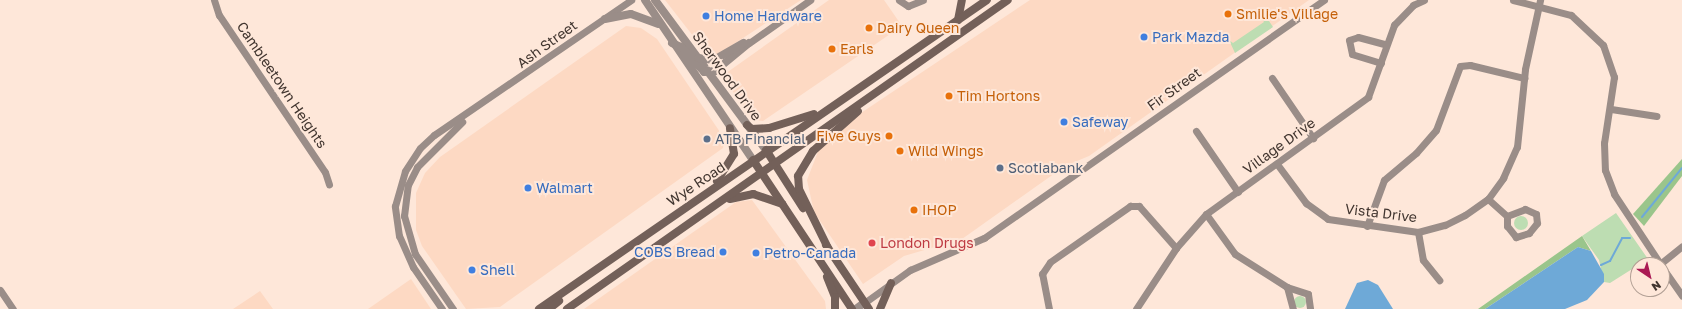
<!DOCTYPE html>
<html>
<head>
<meta charset="utf-8">
<style>
  body { margin:0 }
  #map { position:relative; width:1682px; height:309px; overflow:hidden; background:#fee7d9; font-family:"Golos Text",sans-serif }
  div>[style] { position:absolute }
  .built>* { inset:0; background:#fdd9c3 }
  .green>* { inset:0; background:#bdddb2 }
  .round { border-radius:50% }
  .forest>* { inset:0; background:#9ac58b }
  .water>* { inset:0; background:#6ea9d7 }
  .stream>* { height:2px; margin:-1px; padding:0 1px; transform-origin:1px; border-radius:1px; background:#6ea9d7 }
  .minor>* { height:7px; margin:-3.5px; padding:0 3.5px; transform-origin:3.5px; border-radius:3.5px; background:#9a8d88 }
  .tertiary>* { height:8px; margin:-4px; padding:0 4px; transform-origin:4px; border-radius:4px; background:#9a8d88 }
  .secondary>* { height:8px; margin:-4px; padding:0 4px; transform-origin:4px; border-radius:4px; background:#736059 }
  .dots>* { width:11px; height:11px; translate:-50% -50%; box-sizing:border-box; border:2px solid #fee7d9; border-radius:50% }
  span { translate:-50% -50%; white-space:nowrap; text-align:center; line-height:1.15; -webkit-text-stroke:4px #fee7d9; paint-order:stroke }
  .food-label { font-size:14px; color:#c56008 }
  .left { translate:0 -50%; text-align:left }
  .right { translate:-100% -50%; text-align:right }
  .shop-label { font-size:14px; color:#366cbe }
  .street-label { font-size:14px; color:#41352f }
  .service-label { font-size:14px; color:#4e5e75 }
  .health-label { font-size:14px; color:#be3a42 }
  .north { position:absolute; left:1630px; top:257px; width:40px; height:40px; box-sizing:border-box; background:#fee7d9; border:1px solid #b2a095; border-radius:50%; rotate:145deg; font-size:11px; font-weight:700; line-height:16px; text-align:center; color:#41352f }
  .north::after { content:''; display:block; margin:auto; width:14px; height:18px; background:#aa1a54; clip-path:polygon(50% 0,100% 100%,50% 72%,0 100%) }
</style>
</head>
<body>
<div id="map">
  <div class="built">
    <div style="clip-path:polygon(665px 0,801px 0,711px 59px)"></div>
    <div style="clip-path:polygon(829px 0,884px 0,902px 26px,763px 121px,753px 120px,722px 76px)"></div>
    <div style="clip-path:polygon(1030px 0,1309px 0,1089px 156px,1065px 166px,962px 239px,904px 256px,863px 284px,814px 212px,807px 180px,819px 149px,846px 123px)"></div>
    <div style="clip-path:polygon(626px 26px,641px 28px,657px 39px,724px 138px,723px 148px,500px 307px,466px 309px,422px 246px,416px 230px,416px 193px,425px 173px,440px 157px)"></div>
    <div style="clip-path:polygon(752px 200px,825px 301px,826px 309px,584px 309px,736px 202px)"></div>
    <div style="clip-path:polygon(411px 279px,431px 309px,368px 309px)"></div>
    <div style="clip-path:polygon(260px 291px,273px 309px,233px 309px)"></div>
  </div>
  <div class="green">
    <div style="clip-path:polygon(1265px 15px,1273px 27px,1235px 53px,1229px 40px,1233px 43px,1264px 22px,1261px 17px)"></div>
    <div style="clip-path:polygon(1616px 213px,1648px 259px,1610px 283px,1604px 282px,1599px 260px,1582px 236px)"></div>
    <div class="round" style="left:1514px;top:216px;width:14px;height:14px"></div>
    <div class="round" style="left:1294px;top:296px;width:12px;height:12px"></div>
  </div>
  <div class="forest">
    <div style="clip-path:polygon(1682px 159px,1682px 176px,1644px 226px,1633px 214px)"></div>
    <div style="clip-path:polygon(1582px 236px,1591px 251px,1578px 247px,1485px 309px,1478px 309px)"></div>
  </div>
  <div class="water">
    <div style="clip-path:polygon(1578px 247px,1591px 251px,1604px 274px,1604px 282px,1587px 300px,1565px 309px,1485px 309px)"></div>
    <div style="clip-path:polygon(1368px 280px,1378px 285px,1393px 309px,1345px 309px,1357px 283px)"></div>
  </div>
  <div class="stream">
    <div style="left:1642px;top:217px;width:63px;rotate:-50.8deg"></div>
    <div style="left:1601px;top:265px;width:10px;rotate:-24deg"></div>
    <div style="left:1610px;top:261px;width:26px;rotate:-62deg"></div>
    <div style="left:1622px;top:238px;width:8px"></div>
  </div>
  <div class="minor">
    <div style="left:214px;top:0;width:16px;rotate:72deg"></div>
    <div style="left:219px;top:15px;width:189px;rotate:56deg"></div>
    <div style="left:325px;top:172px;width:13px;rotate:72deg"></div>
    <div style="left:899px;top:0;width:11px;rotate:34deg"></div>
    <div style="left:908px;top:6px;width:16px;rotate:-22deg"></div>
    <div style="left:1513px;top:0;width:60px;rotate:14.5deg"></div>
    <div style="left:1571px;top:15px;width:44px;rotate:43.2deg"></div>
    <div style="left:1603px;top:45px;width:34px;rotate:71deg"></div>
    <div style="left:1614px;top:77px;width:67px;rotate:98.6deg"></div>
    <div style="left:1604px;top:143px;width:27px;rotate:88deg"></div>
    <div style="left:1605px;top:170px;width:26px;rotate:69deg"></div>
    <div style="left:1614px;top:194px;width:85px;rotate:56.5deg"></div>
    <div style="left:749px;top:43px;width:75px;rotate:-35.2deg"></div>
    <div style="left:1381px;top:63px;width:30px;rotate:-163deg"></div>
    <div style="left:1352px;top:54px;width:14px;rotate:-102deg"></div>
    <div style="left:1349px;top:40px;width:9px;rotate:-18deg"></div>
    <div style="left:1358px;top:37px;width:28px;rotate:15deg"></div>
    <div style="left:1272px;top:78px;width:73px;rotate:55.7deg"></div>
    <div style="left:1611px;top:109px;width:46px;rotate:8.8deg"></div>
    <div style="left:1196px;top:131px;width:74px;rotate:55.5deg"></div>
    <div style="left:1277px;top:164px;width:49px;rotate:53.4deg"></div>
    <div style="left:1306px;top:203px;width:27px;rotate:36deg"></div>
    <div style="left:1328px;top:219px;width:91px;rotate:8.2deg"></div>
    <div style="left:1418px;top:232px;width:28px;rotate:-15deg"></div>
    <div style="left:1445px;top:225px;width:22px;rotate:-27deg"></div>
    <div style="left:1465px;top:215px;width:28px;rotate:-35deg"></div>
    <div style="left:1488px;top:199px;width:26px;rotate:-54deg"></div>
    <div style="left:1503px;top:178px;width:34px;rotate:-66deg"></div>
    <div style="left:1517px;top:147px;width:78px;rotate:-84.1deg"></div>
    <div style="left:1525px;top:69px;width:71px;rotate:-77.7deg"></div>
    <div style="left:1488px;top:199px;width:25px;rotate:42deg"></div>
    <div style="left:1525px;top:209px;width:12px;rotate:24deg"></div>
    <div style="left:1536px;top:214px;width:9px;rotate:84deg"></div>
    <div style="left:1537px;top:223px;width:13px;rotate:129deg"></div>
    <div style="left:1529px;top:233px;width:14px;rotate:163deg"></div>
    <div style="left:1516px;top:237px;width:14px;rotate:-129deg"></div>
    <div style="left:1507px;top:226px;width:10px;rotate:-90deg"></div>
    <div style="left:1507px;top:216px;width:19px;rotate:-21deg"></div>
    <div style="left:1206px;top:214px;width:49px;rotate:54.1deg"></div>
    <div style="left:1235px;top:254px;width:62px;rotate:32.4deg"></div>
    <div style="left:1287px;top:287px;width:22px;rotate:18deg"></div>
    <div style="left:1308px;top:294px;width:15px;rotate:82deg"></div>
    <div style="left:1367px;top:226px;width:49px;rotate:-69.7deg"></div>
    <div style="left:1384px;top:180px;width:42px;rotate:-40.2deg"></div>
    <div style="left:1416px;top:153px;width:30px;rotate:-49deg"></div>
    <div style="left:1436px;top:130px;width:68px;rotate:-69.4deg"></div>
    <div style="left:1460px;top:66px;width:10px;rotate:-6deg"></div>
    <div style="left:1470px;top:65px;width:56px;rotate:13.5deg"></div>
    <div style="left:1418px;top:232px;width:28px;rotate:80deg"></div>
    <div style="left:1423px;top:260px;width:26px;rotate:51deg"></div>
    <div style="left:1660px;top:264px;width:28px;rotate:-39deg"></div>
    <div style="left:1662px;top:267px;width:35px;rotate:55deg"></div>
    <div style="left:1287px;top:287px;width:23px;rotate:75deg"></div>
    <div style="left:0;top:290px;width:23px;rotate:56deg"></div>
    <div style="left:864px;top:303px;width:57px;rotate:-35.7deg"></div>
    <div style="left:910px;top:270px;width:81px;rotate:-23.4deg"></div>
    <div style="left:984px;top:238px;width:415px;rotate:-35deg"></div>
    <div style="left:442px;top:309px;width:51px;rotate:-124.6deg"></div>
    <div style="left:413px;top:267px;width:34px;rotate:-114deg"></div>
    <div style="left:399px;top:236px;width:30px;rotate:-98deg"></div>
    <div style="left:395px;top:206px;width:36px;rotate:-74deg"></div>
    <div style="left:405px;top:171px;width:27px;rotate:-57deg"></div>
    <div style="left:420px;top:148px;width:19px;rotate:-43deg"></div>
    <div style="left:434px;top:135px;width:239px;rotate:-34.4deg"></div>
    <div style="left:453px;top:309px;width:67px;rotate:-124.6deg"></div>
    <div style="left:415px;top:254px;width:40px;rotate:-106deg"></div>
    <div style="left:404px;top:216px;width:31px;rotate:-83deg"></div>
    <div style="left:408px;top:185px;width:20px;rotate:-63deg"></div>
    <div style="left:417px;top:167px;width:64px;rotate:-45deg"></div>
    <div style="left:1049px;top:309px;width:36px;rotate:-101deg"></div>
    <div style="left:1042px;top:274px;width:14px;rotate:-56deg"></div>
    <div style="left:1050px;top:262px;width:98px;rotate:-35deg"></div>
    <div style="left:1130px;top:206px;width:9px"></div>
    <div style="left:1139px;top:206px;width:56px;rotate:48.6deg"></div>
    <div style="left:1136px;top:309px;width:73px;rotate:-56.7deg"></div>
    <div style="left:1176px;top:248px;width:45px;rotate:-48.6deg"></div>
    <div style="left:1206px;top:214px;width:200px;rotate:-35.8deg"></div>
    <div style="left:1368px;top:97px;width:77px;rotate:-70.1deg"></div>
    <div style="left:1394px;top:25px;width:28px;rotate:-46deg"></div>
    <div style="left:1413px;top:5px;width:12px;rotate:-24deg"></div>
  </div>
  <div class="tertiary">
    <div style="left:645px;top:0;width:193px;rotate:56deg"></div>
    <div style="left:655px;top:0;width:187px;rotate:53.5deg"></div>
    <div style="left:605px;top:19px;width:26px;rotate:-11deg"></div>
    <div style="left:631px;top:14px;width:29px;rotate:20deg"></div>
    <div style="left:672px;top:43px;width:10px;rotate:24deg"></div>
    <div style="left:681px;top:47px;width:34px;rotate:47deg"></div>
    <div style="left:704px;top:72px;width:11px;rotate:-5deg"></div>
    <div style="left:715px;top:71px;width:44px;rotate:-39.5deg"></div>
    <div style="left:698px;top:58px;width:16px;rotate:7deg"></div>
    <div style="left:714px;top:60px;width:34px;rotate:-30deg"></div>
    <div style="left:856px;top:309px;width:10px;rotate:-37deg"></div>
  </div>
  <div class="secondary">
    <div style="left:958px;top:20px;width:20px;rotate:-79deg"></div>
    <div style="left:747px;top:125px;width:6px;rotate:39deg"></div>
    <div style="left:752px;top:129px;width:17px;rotate:-3deg"></div>
    <div style="left:769px;top:128px;width:47px;rotate:-17.3deg"></div>
    <div style="left:766px;top:150px;width:69px;rotate:57.5deg"></div>
    <div style="left:753px;top:160px;width:179px;rotate:56.4deg"></div>
    <div style="left:717px;top:181px;width:32px;rotate:-58deg"></div>
    <div style="left:734px;top:154px;width:26px;rotate:-99deg"></div>
    <div style="left:730px;top:199px;width:24px;rotate:-12deg"></div>
    <div style="left:753px;top:194px;width:31px;rotate:19deg"></div>
    <div style="left:826px;top:245px;width:77px;rotate:56.1deg"></div>
    <div style="left:828px;top:248px;width:66px;rotate:-116.2deg"></div>
    <div style="left:799px;top:189px;width:13px;rotate:-94deg"></div>
    <div style="left:798px;top:176px;width:29px;rotate:-59deg"></div>
    <div style="left:813px;top:151px;width:60px;rotate:-41.6deg"></div>
    <div style="left:827px;top:277px;width:22px;rotate:68deg"></div>
    <div style="left:835px;top:297px;width:12px;rotate:90deg"></div>
    <div style="left:539px;top:309px;width:544px;rotate:-34.6deg"></div>
    <div style="left:549px;top:309px;width:13px;rotate:-39deg"></div>
    <div style="left:567px;top:309px;width:538px;rotate:-35.02deg"></div>
    <div style="left:880px;top:309px;width:28px;rotate:-67deg"></div>
  </div>
  <div class="dots">
    <div style="left:1228px;top:14px;background:#e8710a"></div>
    <div style="left:706px;top:16px;background:#3f7fe0"></div>
    <div style="left:869px;top:28px;background:#e8710a"></div>
    <div style="left:1144px;top:37px;background:#3f7fe0"></div>
    <div style="left:832px;top:49px;background:#e8710a"></div>
    <div style="left:949px;top:96px;background:#e8710a"></div>
    <div style="left:1064px;top:122px;background:#3f7fe0"></div>
    <div style="left:889px;top:136px;background:#e8710a"></div>
    <div style="left:707px;top:139px;background:#5c6f8a"></div>
    <div style="left:900px;top:151px;background:#e8710a"></div>
    <div style="left:1000px;top:168px;background:#5c6f8a"></div>
    <div style="left:528px;top:188px;background:#3f7fe0"></div>
    <div style="left:914px;top:210px;background:#e8710a"></div>
    <div style="left:872px;top:243px;background:#e0444e"></div>
    <div style="left:723px;top:252px;background:#3f7fe0"></div>
    <div style="left:756px;top:253px;background:#3f7fe0"></div>
    <div style="left:472px;top:270px;background:#3f7fe0"></div>
  </div>
  <div class="food-label">
    <span class="left" style="left:1236px;top:14px">Smilie's Village</span>
    <span class="left" style="left:877px;top:28px">Dairy Queen</span>
    <span class="left" style="left:840px;top:49px">Earls</span>
    <span class="left" style="left:957px;top:96px">Tim Hortons</span>
    <span class="right" style="left:881px;top:136px">Five Guys</span>
    <span class="left" style="left:908px;top:151px">Wild Wings</span>
    <span class="left" style="left:922px;top:210px">IHOP</span>
  </div>
  <div class="shop-label">
    <span class="left" style="left:714px;top:16px">Home Hardware</span>
    <span class="left" style="left:1152px;top:37px">Park Mazda</span>
    <span class="left" style="left:1072px;top:122px">Safeway</span>
    <span class="left" style="left:536px;top:188px">Walmart</span>
    <span class="right" style="left:715px;top:252px">COBS Bread</span>
    <span class="left" style="left:764px;top:253px">Petro-Canada</span>
    <span class="left" style="left:480px;top:270px">Shell</span>
  </div>
  <div class="street-label">
    <span style="left:547px;top:44px;rotate:-36deg">Ash Street</span>
    <span style="left:727px;top:76px;rotate:54deg">Sherwood Drive</span>
    <span style="left:282px;top:85px;rotate:56deg">Cambleetown Heights</span>
    <span style="left:1174px;top:89px;rotate:-36deg">Fir Street</span>
    <span style="left:1279px;top:146px;rotate:-36deg">Village Drive</span>
    <span style="left:696px;top:184px;rotate:-34deg">Wye Road</span>
    <span style="left:1381px;top:213px;rotate:7deg">Vista Drive</span>
  </div>
  <div class="service-label">
    <span class="left" style="left:715px;top:139px">ATB Financial</span>
    <span class="left" style="left:1008px;top:168px">Scotiabank</span>
  </div>
  <div class="health-label">
    <span class="left" style="left:880px;top:243px">London Drugs</span>
  </div>
  <div class="north">N</div>
</div>
</body>
</html>
